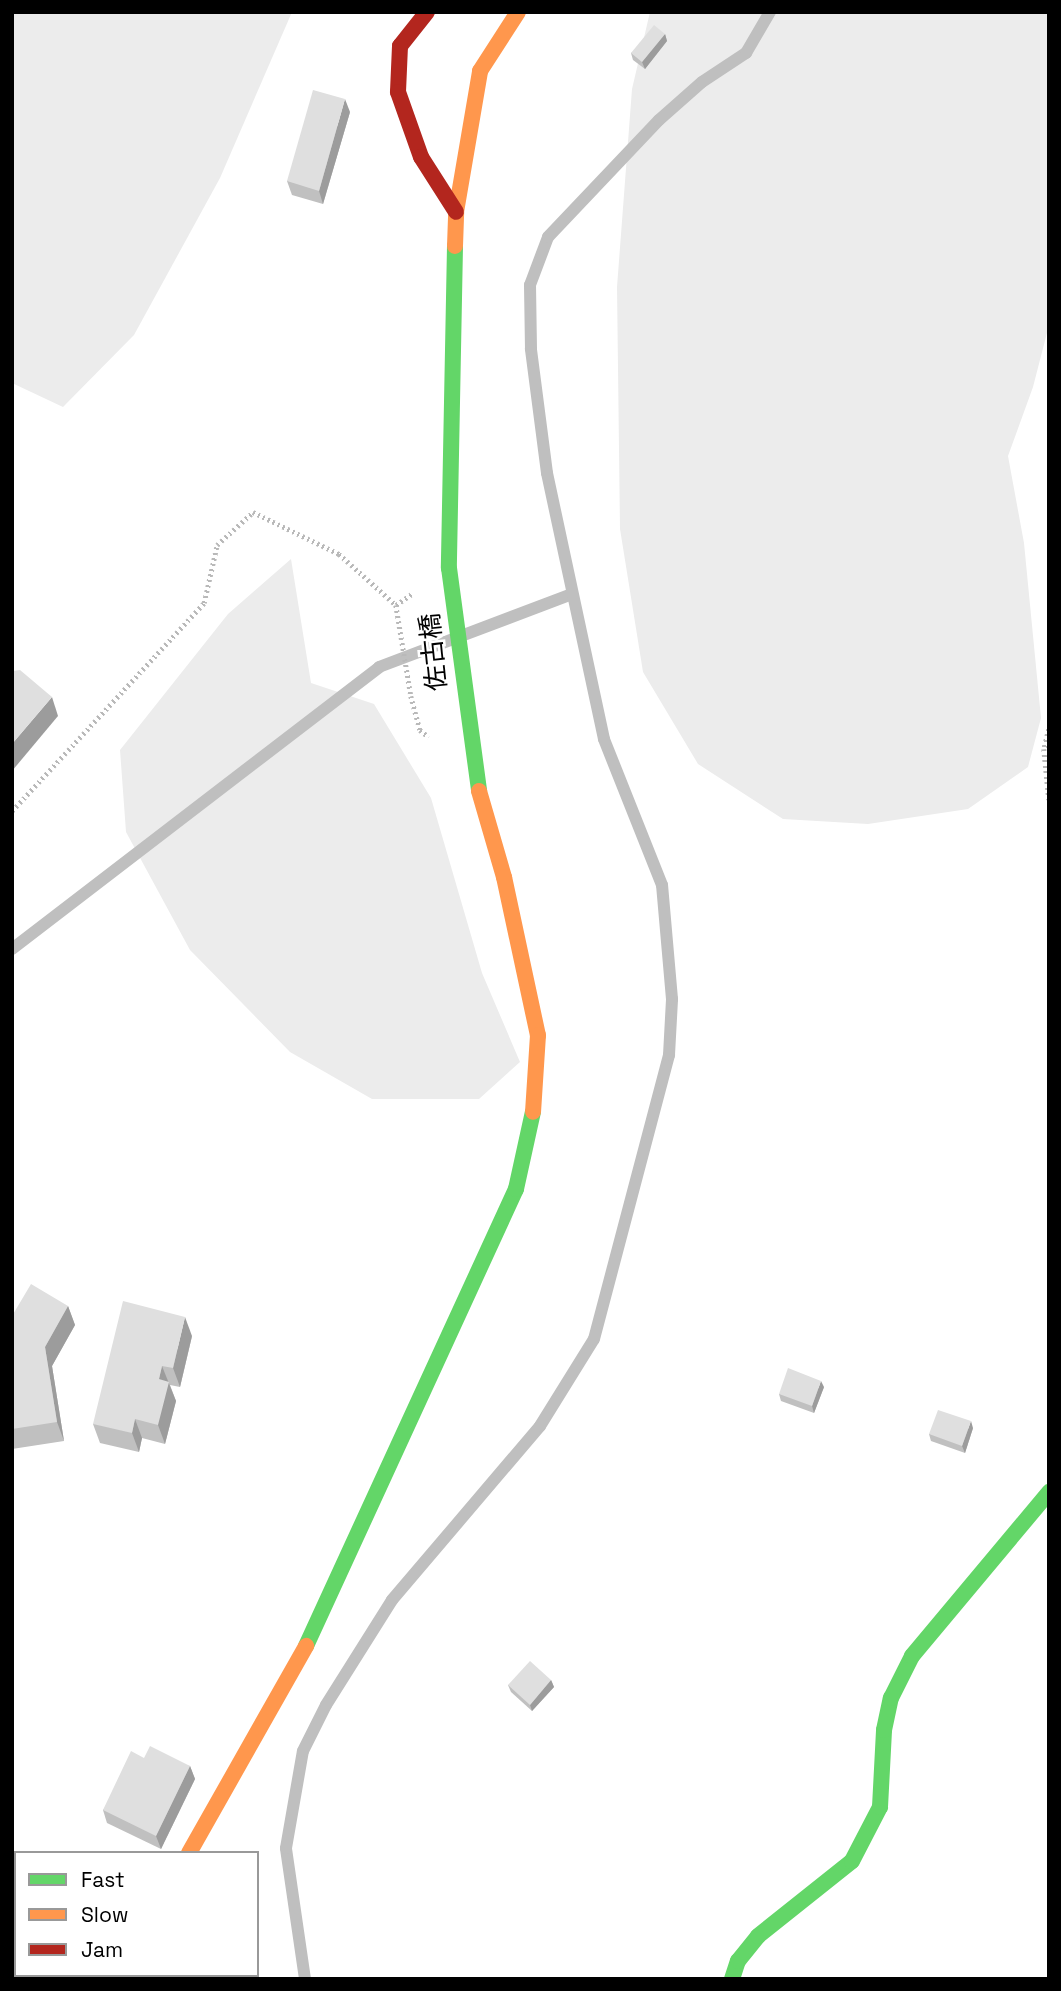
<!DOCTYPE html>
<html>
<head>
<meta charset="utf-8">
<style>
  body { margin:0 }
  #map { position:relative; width:1061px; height:1991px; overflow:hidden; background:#fff; font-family:"Space Grotesk","Noto Sans JP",sans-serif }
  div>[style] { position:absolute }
  .green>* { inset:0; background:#ececec }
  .stream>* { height:12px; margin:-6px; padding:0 6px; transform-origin:6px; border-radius:6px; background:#bfbfbf }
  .path>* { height:4.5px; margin-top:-2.25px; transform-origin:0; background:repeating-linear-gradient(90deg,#b9b9b9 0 2px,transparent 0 5.5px) }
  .fast>* { height:16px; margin:-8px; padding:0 8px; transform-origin:8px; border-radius:8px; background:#63d668 }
  .slow>* { height:16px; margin:-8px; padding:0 8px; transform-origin:8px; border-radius:8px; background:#ff974d }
  .jam>* { height:16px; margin:-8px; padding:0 8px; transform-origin:8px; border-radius:8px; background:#b3261e }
  .wall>* { inset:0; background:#c0c0c0 }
  .shaded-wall>* { inset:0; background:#9c9c9c }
  .building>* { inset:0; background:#dfdfdf }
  span { translate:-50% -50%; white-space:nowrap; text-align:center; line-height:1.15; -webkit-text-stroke:5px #fff; paint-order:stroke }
  .street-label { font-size:26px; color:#000 }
  .frame { position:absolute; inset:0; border:14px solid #000; pointer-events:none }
  .legend { position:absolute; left:14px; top:1851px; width:245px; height:126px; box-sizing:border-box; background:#fff; border:2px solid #999; margin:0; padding:9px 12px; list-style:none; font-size:21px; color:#000 }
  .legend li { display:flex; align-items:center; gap:14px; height:35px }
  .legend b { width:35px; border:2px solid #999 }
</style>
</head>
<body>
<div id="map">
  <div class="green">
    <div style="clip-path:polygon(12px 12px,292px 12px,220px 178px,134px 335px,63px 407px,12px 383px)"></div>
    <div style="clip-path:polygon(650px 12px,1049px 12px,1049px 325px,1033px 387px,1008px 456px,1024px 543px,1041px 718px,1028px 767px,968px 809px,868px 824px,783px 819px,698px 764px,643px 672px,620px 529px,617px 287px,632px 89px)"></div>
    <div style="clip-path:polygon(291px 559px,311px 683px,374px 704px,431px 798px,482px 973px,520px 1062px,479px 1099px,372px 1099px,290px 1052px,190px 950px,126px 832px,120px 750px,228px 614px)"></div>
  </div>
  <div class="stream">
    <div style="left:12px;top:949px;width:463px;rotate:-37.5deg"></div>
    <div style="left:379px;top:667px;width:206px;rotate:-20.7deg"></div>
    <div style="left:305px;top:1979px;width:132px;rotate:-98.3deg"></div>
    <div style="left:286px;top:1848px;width:98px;rotate:-80.1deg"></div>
    <div style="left:303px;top:1751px;width:51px;rotate:-63.4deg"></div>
    <div style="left:326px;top:1705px;width:124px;rotate:-57.8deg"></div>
    <div style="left:392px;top:1600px;width:228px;rotate:-49.6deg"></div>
    <div style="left:540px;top:1426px;width:102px;rotate:-58.2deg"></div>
    <div style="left:594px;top:1339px;width:294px;rotate:-75.2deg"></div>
    <div style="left:669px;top:1055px;width:56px;rotate:-86.9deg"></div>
    <div style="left:672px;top:999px;width:114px;rotate:-95deg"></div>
    <div style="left:662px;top:885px;width:157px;rotate:-111.7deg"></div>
    <div style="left:604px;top:739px;width:272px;rotate:-102.1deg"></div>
    <div style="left:547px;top:473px;width:125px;rotate:-97.4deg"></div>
    <div style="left:531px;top:349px;width:64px;rotate:-90.9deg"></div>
    <div style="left:530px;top:285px;width:51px;rotate:-69.4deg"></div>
    <div style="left:548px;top:237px;width:161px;rotate:-46.5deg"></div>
    <div style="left:659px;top:120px;width:57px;rotate:-41.5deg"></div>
    <div style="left:702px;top:82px;width:53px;rotate:-33.4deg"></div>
    <div style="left:746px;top:53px;width:48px;rotate:-59.7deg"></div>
  </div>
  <div class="path">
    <div style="left:396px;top:605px;width:21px;rotate:-35deg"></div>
    <div style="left:1049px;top:729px;width:21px;rotate:104deg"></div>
    <div style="left:1044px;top:749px;width:51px;rotate:84.4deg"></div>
    <div style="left:12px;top:811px;width:283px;rotate:-47.3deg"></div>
    <div style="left:204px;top:603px;width:59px;rotate:-77.4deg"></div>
    <div style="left:217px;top:545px;width:49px;rotate:-42.5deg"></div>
    <div style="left:253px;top:512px;width:96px;rotate:26deg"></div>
    <div style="left:339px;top:554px;width:76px;rotate:41.8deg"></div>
    <div style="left:396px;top:605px;width:92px;rotate:80.6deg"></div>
    <div style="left:411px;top:696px;width:35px;rotate:75deg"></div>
    <div style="left:420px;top:730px;width:11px;rotate:38deg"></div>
  </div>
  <div class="fast">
    <div style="left:455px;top:246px;width:322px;rotate:91.1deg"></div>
    <div style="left:449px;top:568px;width:225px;rotate:82.3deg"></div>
    <div style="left:306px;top:1646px;width:503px;rotate:-65.32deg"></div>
    <div style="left:516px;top:1189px;width:79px;rotate:-77.6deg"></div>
    <div style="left:119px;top:1979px;width:4px;rotate:-63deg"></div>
    <div style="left:732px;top:1979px;width:19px;rotate:-72deg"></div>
    <div style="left:738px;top:1961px;width:32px;rotate:-51deg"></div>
    <div style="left:758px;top:1936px;width:120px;rotate:-38.6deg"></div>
    <div style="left:852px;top:1861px;width:61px;rotate:-62.6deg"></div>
    <div style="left:880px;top:1807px;width:77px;rotate:-87deg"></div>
    <div style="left:884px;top:1730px;width:33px;rotate:-78deg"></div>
    <div style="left:891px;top:1698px;width:47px;rotate:-63.4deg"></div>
    <div style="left:912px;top:1656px;width:214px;rotate:-50.1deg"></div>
  </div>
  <div class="slow">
    <div style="left:455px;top:246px;width:34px;rotate:-88deg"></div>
    <div style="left:456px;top:212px;width:143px;rotate:-80.3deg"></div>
    <div style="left:480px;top:71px;width:70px;rotate:-57.2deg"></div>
    <div style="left:479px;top:791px;width:90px;rotate:73.8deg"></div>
    <div style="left:504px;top:877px;width:162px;rotate:77.9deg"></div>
    <div style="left:538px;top:1035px;width:77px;rotate:93.7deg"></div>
    <div style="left:189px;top:1853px;width:238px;rotate:-60.5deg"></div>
  </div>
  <div class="jam">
    <div style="left:427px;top:12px;width:43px;rotate:128.5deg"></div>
    <div style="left:400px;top:46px;width:46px;rotate:92.5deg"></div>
    <div style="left:398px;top:92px;width:69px;rotate:70.5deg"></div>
    <div style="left:421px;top:157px;width:65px;rotate:57.5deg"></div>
  </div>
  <div class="wall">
    <div style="clip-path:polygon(665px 34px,667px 41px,645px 69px,633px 60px,631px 53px)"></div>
    <div style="clip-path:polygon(350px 112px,323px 204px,292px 195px,287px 181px)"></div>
    <div style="clip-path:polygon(68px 1306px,75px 1325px,52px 1366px,64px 1441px,12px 1449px,12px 1316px)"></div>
    <div style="clip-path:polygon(192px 1336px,180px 1387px,170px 1385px,176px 1401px,165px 1444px,142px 1438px,139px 1452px,100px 1443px,93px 1424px)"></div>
    <div style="clip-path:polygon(824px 1387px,814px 1413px,781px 1401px,779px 1394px)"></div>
    <div style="clip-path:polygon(973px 1428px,965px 1453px,931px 1441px,929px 1434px)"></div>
    <div style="clip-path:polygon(551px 1680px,554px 1687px,532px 1711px,511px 1692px,508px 1685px)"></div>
    <div style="clip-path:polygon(144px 1758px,190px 1766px,195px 1779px,161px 1849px,107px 1823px,103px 1810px)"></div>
  </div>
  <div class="shaded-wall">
    <div style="clip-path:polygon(665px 34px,667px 41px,645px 69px,642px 62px)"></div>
    <div style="clip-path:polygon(345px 99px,350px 112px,323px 204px,319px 191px)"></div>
    <div style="clip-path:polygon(52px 697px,58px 716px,12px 771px,12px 744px)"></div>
    <div style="clip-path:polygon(68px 1306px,75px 1325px,52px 1366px,64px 1441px,57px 1422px,45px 1347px)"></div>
    <div style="clip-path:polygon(185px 1317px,192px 1336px,180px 1387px,173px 1368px)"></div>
    <div style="clip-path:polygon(162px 1366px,176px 1401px,165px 1444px,158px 1425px,159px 1379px)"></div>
    <div style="clip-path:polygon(821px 1381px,824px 1387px,814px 1413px,812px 1406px)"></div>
    <div style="clip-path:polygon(135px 1419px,142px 1438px,139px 1452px,132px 1433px)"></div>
    <div style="clip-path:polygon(971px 1421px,973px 1428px,965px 1453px,962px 1446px)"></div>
    <div style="clip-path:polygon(551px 1680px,554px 1687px,532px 1711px,530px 1705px)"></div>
    <div style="clip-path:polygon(190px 1766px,195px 1779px,161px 1849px,156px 1836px)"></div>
  </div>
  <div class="building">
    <div style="clip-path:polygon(654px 25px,665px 34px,642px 62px,631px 53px)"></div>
    <div style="clip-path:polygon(313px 90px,345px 99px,319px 191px,287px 181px)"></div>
    <div style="clip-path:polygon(20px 670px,52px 697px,12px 744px,12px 671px)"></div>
    <div style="clip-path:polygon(31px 1284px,68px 1306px,45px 1347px,57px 1422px,12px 1429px,12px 1316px)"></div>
    <div style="clip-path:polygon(123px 1301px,185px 1317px,173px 1368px,162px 1366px,159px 1379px,169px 1382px,158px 1425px,135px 1419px,132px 1433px,93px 1424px)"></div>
    <div style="clip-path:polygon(788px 1368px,821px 1381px,812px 1406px,779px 1394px)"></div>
    <div style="clip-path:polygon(938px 1410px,971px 1421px,962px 1446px,929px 1434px)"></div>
    <div style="clip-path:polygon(530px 1661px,551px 1680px,530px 1705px,508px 1685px)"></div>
    <div style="clip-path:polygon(150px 1746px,190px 1766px,156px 1836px,103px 1810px,131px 1751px,144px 1758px)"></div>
  </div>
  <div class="street-label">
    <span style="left:434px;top:652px;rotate:-96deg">佐古橋</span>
  </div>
  <div class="frame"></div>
  <ul class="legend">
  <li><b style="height:9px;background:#63d668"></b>Fast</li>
  <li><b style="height:9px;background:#ff974d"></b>Slow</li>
  <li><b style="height:9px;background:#b3261e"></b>Jam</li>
  </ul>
</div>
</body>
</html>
